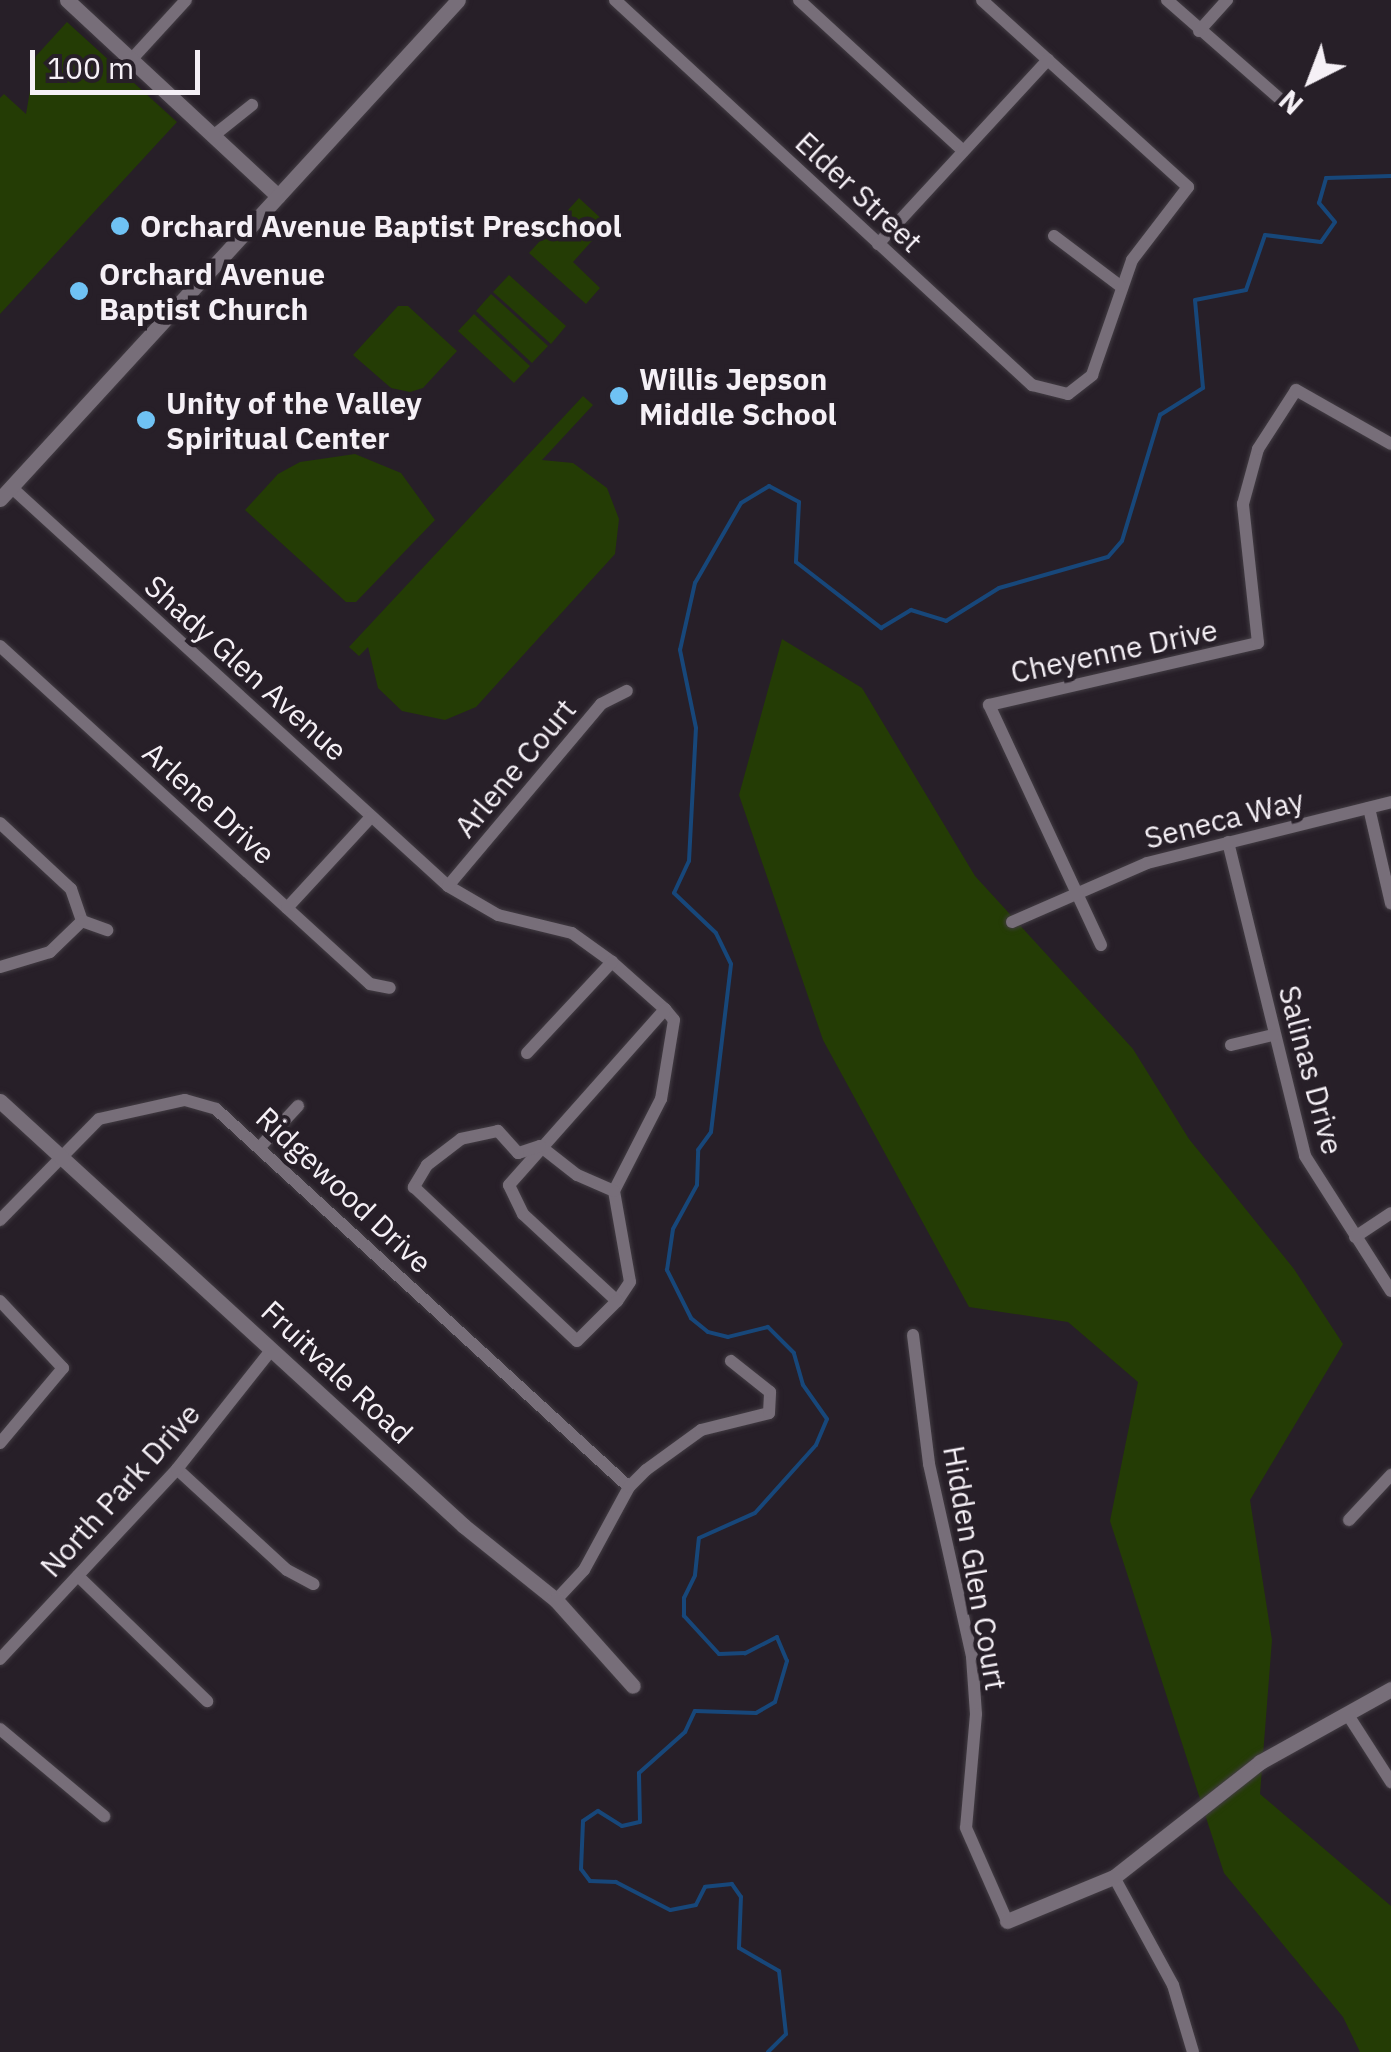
<!DOCTYPE html>
<html>
<head>
<meta charset="utf-8">
<style>
  body { margin:0 }
  #map { position:relative; width:1391px; height:2052px; overflow:hidden; background:#271f28; font-family:"IBM Plex Sans",sans-serif }
  div>[style] { position:absolute }
  .green>* { inset:0; background:#243c05 }
  .stream>* { height:4px; margin:-2px; padding:0 2px; transform-origin:2px; border-radius:2px; background:#17477a }
  .roads { filter:drop-shadow(0 0 2px #423c43) drop-shadow(0 0 2px #423c43) }
  .minor>* { height:12px; margin:-6px; padding:0 6px; transform-origin:6px; border-radius:6px; background:#776e79 }
  .tertiary>* { height:15px; margin:-7.5px; padding:0 7.5px; transform-origin:7.5px; border-radius:7.5px; background:#776e79 }
  .dots>* { width:28px; height:28px; translate:-50% -50%; box-sizing:border-box; border:5px solid #271f28; border-radius:50% }
  span { translate:-50% -50%; white-space:nowrap; text-align:center; line-height:1.15; -webkit-text-stroke:9px #271f28; paint-order:stroke }
  .street-label { font-size:30px; color:#f5f0f6 }
  .poi-label { font-size:30px; color:#f5f0f6; font-weight:700 }
  .left { translate:0 -50%; text-align:left }
  .north { position:absolute; left:1261px; top:30px; width:100px; height:100px; -webkit-text-stroke:8px #271f28; paint-order:stroke; rotate:222deg; font-size:28px; font-weight:700; line-height:40px; text-align:center; color:#f5f0f6 }
  .north::after { content:''; display:block; margin:auto; width:35px; height:45px; background:#f5f0f6; clip-path:polygon(50% 0,100% 100%,50% 72%,0 100%) }
  .scale { position:absolute; left:30px; top:50px; width:170px; height:45px; box-sizing:border-box; border:5px solid #f5f0f6; border-top:0; padding-left:12px; font-size:30px; line-height:35px; white-space:nowrap; color:#f5f0f6; -webkit-text-stroke:8px #271f28; paint-order:stroke }
</style>
</head>
<body>
<div id="map">
  <div class="green">
    <div style="clip-path:polygon(67px 22px,177px 122px,0 314px,0 98px,4px 94px,26px 114px,36px 56px)"></div>
    <div style="clip-path:polygon(579px 198px,607px 224px,573px 262px,600px 288px,586px 304px,529px 253px)"></div>
    <div style="clip-path:polygon(509px 275px,566px 326px,551px 344px,493px 292px)"></div>
    <div style="clip-path:polygon(491px 294px,548px 346px,532px 363px,476px 311px)"></div>
    <div style="clip-path:polygon(398px 306px,408px 306px,457px 351px,423px 388px,410px 392px,391px 388px,353px 355px)"></div>
    <div style="clip-path:polygon(474px 314px,530px 366px,514px 383px,458px 331px)"></div>
    <div style="clip-path:polygon(583px 396px,593px 405px,542px 460px,573px 463px,607px 488px,619px 519px,615px 554px,476px 707px,445px 720px,402px 711px,378px 688px,368px 647px,359px 656px,349px 647px)"></div>
    <div style="clip-path:polygon(355px 454px,401px 473px,435px 520px,356px 602px,346px 602px,245px 510px,278px 474px,300px 462px)"></div>
    <div style="clip-path:polygon(782px 639px,862px 688px,975px 876px,1133px 1049px,1189px 1139px,1294px 1269px,1343px 1344px,1250px 1500px,1272px 1640px,1260px 1794px,1391px 1906px,1391px 2052px,1360px 2052px,1343px 2017px,1224px 1873px,1110px 1521px,1138px 1382px,1068px 1322px,969px 1307px,823px 1040px,739px 795px)"></div>
  </div>
  <div class="stream">
    <div style="left:768px;top:2052px;width:25px;rotate:-45deg"></div>
    <div style="left:786px;top:2034px;width:63px;rotate:-96.3deg"></div>
    <div style="left:779px;top:1971px;width:46px;rotate:-150.1deg"></div>
    <div style="left:739px;top:1948px;width:51px;rotate:-87.8deg"></div>
    <div style="left:741px;top:1897px;width:16px;rotate:-125deg"></div>
    <div style="left:732px;top:1884px;width:27px;rotate:174deg"></div>
    <div style="left:705px;top:1887px;width:20px;rotate:117deg"></div>
    <div style="left:696px;top:1905px;width:26px;rotate:169deg"></div>
    <div style="left:670px;top:1910px;width:61px;rotate:-152.6deg"></div>
    <div style="left:616px;top:1882px;width:26px;rotate:-178deg"></div>
    <div style="left:590px;top:1881px;width:15px;rotate:-127deg"></div>
    <div style="left:581px;top:1869px;width:48px;rotate:-87.6deg"></div>
    <div style="left:583px;top:1821px;width:18px;rotate:-34deg"></div>
    <div style="left:598px;top:1811px;width:28px;rotate:32deg"></div>
    <div style="left:622px;top:1826px;width:18px;rotate:-13deg"></div>
    <div style="left:640px;top:1822px;width:49px;rotate:-91.2deg"></div>
    <div style="left:639px;top:1773px;width:62px;rotate:-41.7deg"></div>
    <div style="left:685px;top:1732px;width:23px;rotate:-65deg"></div>
    <div style="left:695px;top:1711px;width:61px;rotate:1.9deg"></div>
    <div style="left:756px;top:1713px;width:22px;rotate:-30deg"></div>
    <div style="left:775px;top:1702px;width:43px;rotate:-73.7deg"></div>
    <div style="left:787px;top:1661px;width:26px;rotate:-113deg"></div>
    <div style="left:777px;top:1637px;width:36px;rotate:153deg"></div>
    <div style="left:745px;top:1653px;width:26px;rotate:178deg"></div>
    <div style="left:719px;top:1654px;width:52px;rotate:-132.6deg"></div>
    <div style="left:684px;top:1616px;width:18px;rotate:-90deg"></div>
    <div style="left:684px;top:1598px;width:25px;rotate:-64deg"></div>
    <div style="left:695px;top:1575px;width:37px;rotate:-84deg"></div>
    <div style="left:699px;top:1538px;width:61px;rotate:-24.1deg"></div>
    <div style="left:755px;top:1513px;width:91px;rotate:-48.1deg"></div>
    <div style="left:816px;top:1445px;width:28px;rotate:-67deg"></div>
    <div style="left:827px;top:1419px;width:42px;rotate:-125.2deg"></div>
    <div style="left:803px;top:1385px;width:33px;rotate:-106deg"></div>
    <div style="left:794px;top:1353px;width:37px;rotate:-135deg"></div>
    <div style="left:768px;top:1327px;width:41px;rotate:166deg"></div>
    <div style="left:728px;top:1337px;width:21px;rotate:-166deg"></div>
    <div style="left:708px;top:1332px;width:22px;rotate:-141deg"></div>
    <div style="left:691px;top:1318px;width:54px;rotate:-116.6deg"></div>
    <div style="left:667px;top:1270px;width:41px;rotate:-81.7deg"></div>
    <div style="left:673px;top:1229px;width:50px;rotate:-61.4deg"></div>
    <div style="left:697px;top:1185px;width:35px;rotate:-88deg"></div>
    <div style="left:698px;top:1150px;width:22px;rotate:-54deg"></div>
    <div style="left:711px;top:1132px;width:169px;rotate:-83.2deg"></div>
    <div style="left:731px;top:964px;width:34px;rotate:-116deg"></div>
    <div style="left:716px;top:933px;width:58px;rotate:-136.4deg"></div>
    <div style="left:674px;top:893px;width:35px;rotate:-65deg"></div>
    <div style="left:689px;top:861px;width:133px;rotate:-87deg"></div>
    <div style="left:696px;top:728px;width:80px;rotate:-101.6deg"></div>
    <div style="left:680px;top:650px;width:69px;rotate:-77.4deg"></div>
    <div style="left:695px;top:583px;width:92px;rotate:-60.1deg"></div>
    <div style="left:741px;top:503px;width:33px;rotate:-31deg"></div>
    <div style="left:769px;top:486px;width:34px;rotate:28deg"></div>
    <div style="left:799px;top:502px;width:60px;rotate:92.9deg"></div>
    <div style="left:796px;top:562px;width:108px;rotate:37.8deg"></div>
    <div style="left:881px;top:628px;width:35px;rotate:-31deg"></div>
    <div style="left:911px;top:610px;width:37px;rotate:17deg"></div>
    <div style="left:946px;top:621px;width:62px;rotate:-31.9deg"></div>
    <div style="left:999px;top:588px;width:113px;rotate:-15.9deg"></div>
    <div style="left:1108px;top:557px;width:21px;rotate:-49deg"></div>
    <div style="left:1122px;top:541px;width:132px;rotate:-73.2deg"></div>
    <div style="left:1160px;top:415px;width:51px;rotate:-32.1deg"></div>
    <div style="left:1203px;top:388px;width:88px;rotate:-95.2deg"></div>
    <div style="left:1195px;top:300px;width:52px;rotate:-11.1deg"></div>
    <div style="left:1246px;top:290px;width:58px;rotate:-70.9deg"></div>
    <div style="left:1265px;top:235px;width:56px;rotate:7.1deg"></div>
    <div style="left:1321px;top:242px;width:24px;rotate:-55deg"></div>
    <div style="left:1335px;top:222px;width:25px;rotate:-130deg"></div>
    <div style="left:1319px;top:203px;width:26px;rotate:-74deg"></div>
    <div style="left:1326px;top:178px;width:65px;rotate:-1.8deg"></div>
  </div>
  <div class="roads">
    <div class="minor">
      <div style="left:615px;top:0;width:568px;rotate:42.72deg"></div>
      <div style="left:1032px;top:385px;width:37px;rotate:14deg"></div>
      <div style="left:1068px;top:394px;width:31px;rotate:-38deg"></div>
      <div style="left:1092px;top:375px;width:122px;rotate:-70.8deg"></div>
      <div style="left:1132px;top:260px;width:92px;rotate:-52.5deg"></div>
      <div style="left:1188px;top:187px;width:278px;rotate:-137.8deg"></div>
      <div style="left:799px;top:0;width:223px;rotate:42.6deg"></div>
      <div style="left:1167px;top:0;width:149px;rotate:41.2deg"></div>
      <div style="left:1199px;top:31px;width:42px;rotate:-47.9deg"></div>
      <div style="left:131px;top:60px;width:81px;rotate:-47.5deg"></div>
      <div style="left:213px;top:136px;width:50px;rotate:-38.5deg"></div>
      <div style="left:1054px;top:236px;width:83px;rotate:37.1deg"></div>
      <div style="left:878px;top:244px;width:251px;rotate:-47.3deg"></div>
      <div style="left:11px;top:487px;width:592px;rotate:42.4deg"></div>
      <div style="left:448px;top:886px;width:58px;rotate:30.1deg"></div>
      <div style="left:498px;top:915px;width:76px;rotate:13.7deg"></div>
      <div style="left:572px;top:933px;width:49px;rotate:35.9deg"></div>
      <div style="left:612px;top:962px;width:71px;rotate:41.6deg"></div>
      <div style="left:665px;top:1009px;width:14px;rotate:51deg"></div>
      <div style="left:674px;top:1020px;width:80px;rotate:99.3deg"></div>
      <div style="left:661px;top:1099px;width:103px;rotate:117.1deg"></div>
      <div style="left:614px;top:1191px;width:92px;rotate:80deg"></div>
      <div style="left:630px;top:1282px;width:23px;rotate:124deg"></div>
      <div style="left:617px;top:1301px;width:128px;rotate:-137.2deg"></div>
      <div style="left:523px;top:1214px;width:32px;rotate:-116deg"></div>
      <div style="left:509px;top:1185px;width:235px;rotate:-48.4deg"></div>
      <div style="left:0;top:646px;width:501px;rotate:42.41deg"></div>
      <div style="left:370px;top:984px;width:20px;rotate:11deg"></div>
      <div style="left:1369px;top:808px;width:98px;rotate:77deg"></div>
      <div style="left:0;top:823px;width:97px;rotate:42.9deg"></div>
      <div style="left:71px;top:889px;width:34px;rotate:71deg"></div>
      <div style="left:82px;top:921px;width:45px;rotate:135.9deg"></div>
      <div style="left:50px;top:952px;width:52px;rotate:163.3deg"></div>
      <div style="left:1228px;top:842px;width:323px;rotate:76.2deg"></div>
      <div style="left:1305px;top:1156px;width:160px;rotate:57.5deg"></div>
      <div style="left:448px;top:886px;width:238px;rotate:-49.9deg"></div>
      <div style="left:601px;top:704px;width:29px;rotate:-27deg"></div>
      <div style="left:287px;top:908px;width:124px;rotate:-47.3deg"></div>
      <div style="left:82px;top:921px;width:27px;rotate:20deg"></div>
      <div style="left:1012px;top:922px;width:147px;rotate:-23.6deg"></div>
      <div style="left:1147px;top:863px;width:252px;rotate:-14deg"></div>
      <div style="left:1101px;top:945px;width:265px;rotate:-115deg"></div>
      <div style="left:989px;top:705px;width:276px;rotate:-13deg"></div>
      <div style="left:1258px;top:643px;width:140px;rotate:-96.2deg"></div>
      <div style="left:1243px;top:504px;width:57px;rotate:-74.7deg"></div>
      <div style="left:1258px;top:449px;width:70px;rotate:-57.2deg"></div>
      <div style="left:1296px;top:390px;width:109px;rotate:29.6deg"></div>
      <div style="left:1231px;top:1045px;width:43px;rotate:-13.4deg"></div>
      <div style="left:527px;top:1053px;width:125px;rotate:-47deg"></div>
      <div style="left:260px;top:1147px;width:56px;rotate:-47.2deg"></div>
      <div style="left:614px;top:1191px;width:40px;rotate:-156.6deg"></div>
      <div style="left:577px;top:1175px;width:47px;rotate:-141.9deg"></div>
      <div style="left:540px;top:1146px;width:23px;rotate:162deg"></div>
      <div style="left:518px;top:1153px;width:30px;rotate:-132deg"></div>
      <div style="left:498px;top:1131px;width:38px;rotate:168deg"></div>
      <div style="left:461px;top:1139px;width:43px;rotate:142.6deg"></div>
      <div style="left:427px;top:1165px;width:26px;rotate:121deg"></div>
      <div style="left:414px;top:1187px;width:224px;rotate:43.4deg"></div>
      <div style="left:577px;top:1341px;width:57px;rotate:-45deg"></div>
      <div style="left:0;top:1220px;width:141px;rotate:-45.6deg"></div>
      <div style="left:99px;top:1119px;width:88px;rotate:-12.5deg"></div>
      <div style="left:185px;top:1100px;width:32px;rotate:16deg"></div>
      <div style="left:216px;top:1109px;width:560px;rotate:42.47deg"></div>
      <div style="left:1355px;top:1237px;width:43px;rotate:-33.7deg"></div>
      <div style="left:0;top:1301px;width:92px;rotate:46.8deg"></div>
      <div style="left:63px;top:1368px;width:98px;rotate:130deg"></div>
      <div style="left:913px;top:1335px;width:130px;rotate:82.9deg"></div>
      <div style="left:929px;top:1464px;width:198px;rotate:77.4deg"></div>
      <div style="left:972px;top:1657px;width:57px;rotate:86deg"></div>
      <div style="left:976px;top:1714px;width:114px;rotate:95deg"></div>
      <div style="left:966px;top:1828px;width:102px;rotate:66.2deg"></div>
      <div style="left:177px;top:1469px;width:149px;rotate:42.6deg"></div>
      <div style="left:287px;top:1570px;width:30px;rotate:28deg"></div>
      <div style="left:1349px;top:1520px;width:62px;rotate:-47deg"></div>
      <div style="left:78px;top:1576px;width:180px;rotate:44.1deg"></div>
      <div style="left:556px;top:1600px;width:41px;rotate:-47deg"></div>
      <div style="left:584px;top:1570px;width:94px;rotate:-61.5deg"></div>
      <div style="left:629px;top:1487px;width:24px;rotate:-45deg"></div>
      <div style="left:646px;top:1470px;width:68px;rotate:-36deg"></div>
      <div style="left:701px;top:1430px;width:70px;rotate:-14deg"></div>
      <div style="left:769px;top:1413px;width:21px;rotate:-87deg"></div>
      <div style="left:770px;top:1392px;width:50px;rotate:-141.5deg"></div>
      <div style="left:0;top:1659px;width:260px;rotate:-47deg"></div>
      <div style="left:177px;top:1469px;width:153px;rotate:-51.6deg"></div>
      <div style="left:1348px;top:1715px;width:80px;rotate:57.3deg"></div>
      <div style="left:0;top:1729px;width:136px;rotate:39.9deg"></div>
      <div style="left:1114px;top:1877px;width:123px;rotate:61.4deg"></div>
      <div style="left:1173px;top:1985px;width:70px;rotate:73.4deg"></div>
    </div>
    <div class="tertiary">
      <div style="left:67px;top:0;width:288px;rotate:42.9deg"></div>
      <div style="left:0;top:499px;width:677px;rotate:-47.45deg"></div>
      <div style="left:0;top:1101px;width:629px;rotate:42.49deg"></div>
      <div style="left:464px;top:1526px;width:118px;rotate:38.8deg"></div>
      <div style="left:556px;top:1600px;width:115px;rotate:48.2deg"></div>
      <div style="left:1007px;top:1921px;width:116px;rotate:-22.4deg"></div>
      <div style="left:1114px;top:1877px;width:186px;rotate:-38.2deg"></div>
      <div style="left:1260px;top:1762px;width:150px;rotate:-29.1deg"></div>
    </div>
  </div>
  <div class="dots">
    <div style="left:120px;top:226px;background:#6fc2f4"></div>
    <div style="left:79px;top:291px;background:#6fc2f4"></div>
    <div style="left:619px;top:396px;background:#6fc2f4"></div>
    <div style="left:146px;top:420px;background:#6fc2f4"></div>
  </div>
  <div class="street-label">
    <span style="left:859px;top:192px;rotate:43deg">Elder Street</span>
    <span style="left:1114px;top:651px;rotate:-12deg">Cheyenne Drive</span>
    <span style="left:246px;top:668px;rotate:42deg">Shady Glen Avenue</span>
    <span style="left:515px;top:768px;rotate:-50deg">Arlene Court</span>
    <span style="left:209px;top:803px;rotate:42deg">Arlene Drive</span>
    <span style="left:1224px;top:819px;rotate:-14deg">Seneca Way</span>
    <span style="left:1311px;top:1070px;rotate:75deg">Salinas Drive</span>
    <span style="left:344px;top:1190px;rotate:43deg">Ridgewood Drive</span>
    <span style="left:337px;top:1372px;rotate:43deg">Fruitvale Road</span>
    <span style="left:120px;top:1490px;rotate:-48deg">North Park Drive</span>
    <span style="left:975px;top:1568px;rotate:80deg">Hidden Glen Court</span>
  </div>
  <div class="poi-label">
    <span class="left" style="left:140px;top:226px">Orchard Avenue Baptist Preschool</span>
    <span class="left" style="left:99px;top:291px">Orchard Avenue<br>Baptist Church</span>
    <span class="left" style="left:639px;top:396px">Willis Jepson<br>Middle School</span>
    <span class="left" style="left:166px;top:420px">Unity of the Valley<br>Spiritual Center</span>
  </div>
  <div class="north">N</div>
  <div class="scale">100 m</div>
</div>
</body>
</html>
